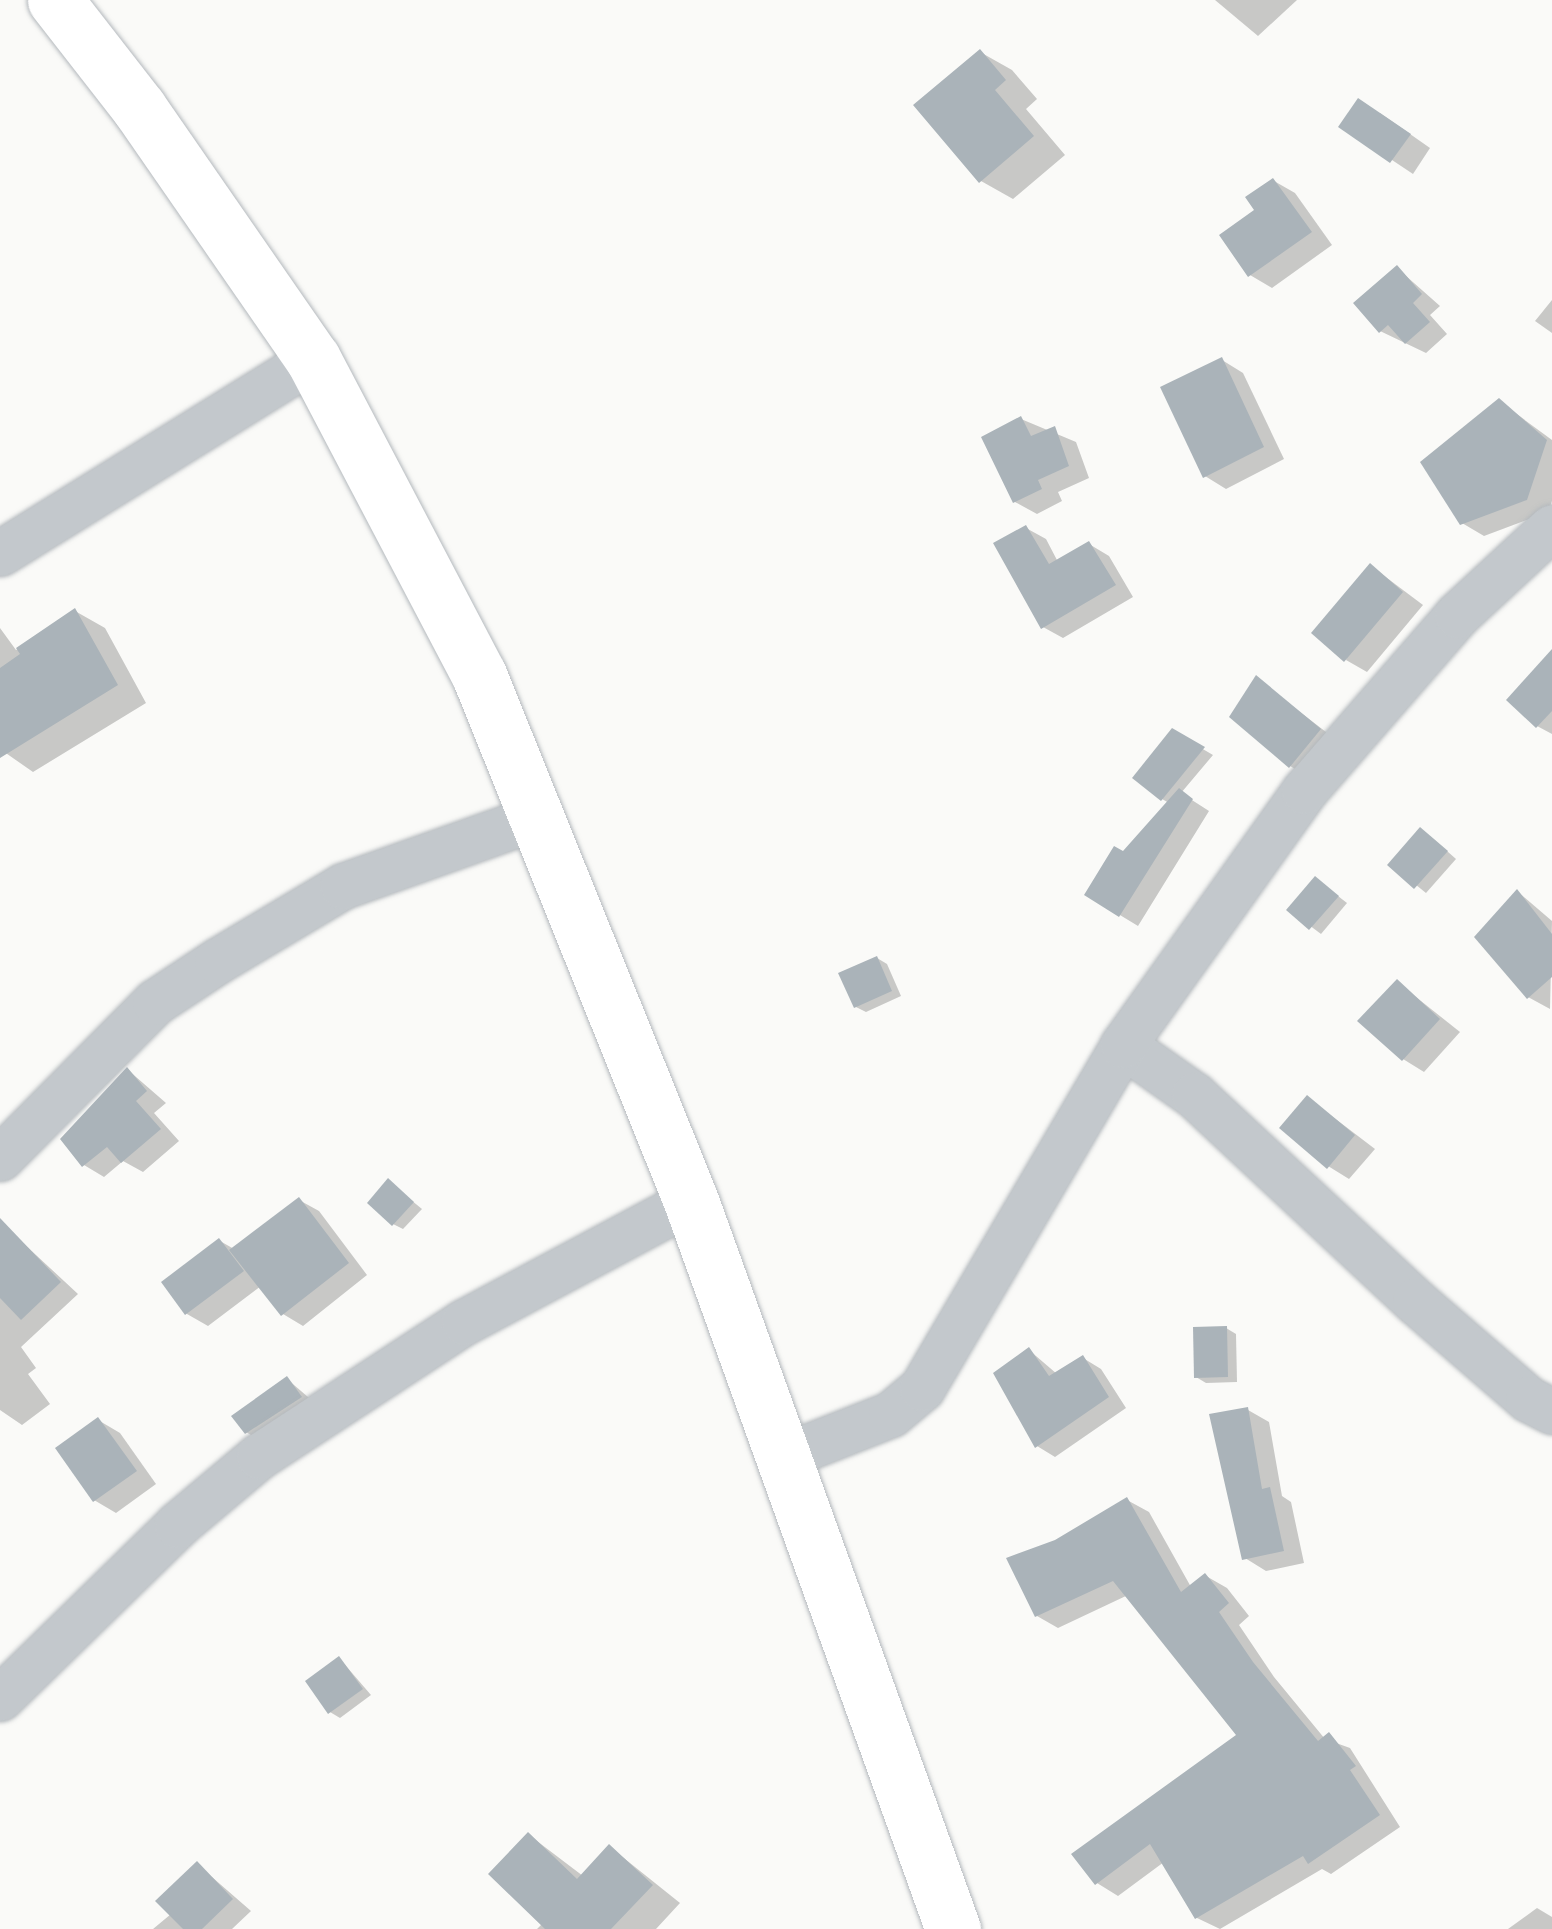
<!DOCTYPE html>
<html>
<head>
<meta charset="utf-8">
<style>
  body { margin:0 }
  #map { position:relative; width:1552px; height:1929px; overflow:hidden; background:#fafaf8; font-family:"Golos Text",sans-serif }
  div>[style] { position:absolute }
  .shadow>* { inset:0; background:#0003 }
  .building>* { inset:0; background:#aab3b9 }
  .roads { filter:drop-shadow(0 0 2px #b4b9bd) drop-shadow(0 0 2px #b4b9bd) }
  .minor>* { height:45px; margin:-22.5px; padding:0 22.5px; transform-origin:22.5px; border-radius:22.5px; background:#c3c8cc }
  .highway>* { height:55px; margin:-27.5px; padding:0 27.5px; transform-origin:27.5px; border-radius:27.5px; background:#fff }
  span { translate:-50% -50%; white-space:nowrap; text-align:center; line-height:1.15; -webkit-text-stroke:10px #fff; paint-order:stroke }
</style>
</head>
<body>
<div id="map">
  <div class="shadow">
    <div style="clip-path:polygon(1215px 0,1297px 0,1258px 36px)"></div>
    <div style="clip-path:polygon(980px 52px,1012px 70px,1037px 99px,1026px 109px,1065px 155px,1013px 199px,981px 181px)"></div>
    <div style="clip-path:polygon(1380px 113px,1430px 148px,1413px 174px,1341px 126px)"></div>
    <div style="clip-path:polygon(1274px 181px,1295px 193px,1332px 245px,1272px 288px,1250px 275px,1257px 211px)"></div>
    <div style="clip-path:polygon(1397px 268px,1440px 306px,1430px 315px,1447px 334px,1426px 353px,1380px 331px)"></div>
    <div style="clip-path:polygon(1552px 300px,1552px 333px,1535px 321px)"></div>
    <div style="clip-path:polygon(1222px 360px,1243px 373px,1284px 459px,1226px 489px,1205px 476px)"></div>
    <div style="clip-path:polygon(1499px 401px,1552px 440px,1552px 501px,1548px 512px,1484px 536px,1462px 523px)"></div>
    <div style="clip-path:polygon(1021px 419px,1076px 442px,1089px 478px,1058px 492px,1062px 501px,1037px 514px,1015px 502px)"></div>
    <div style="clip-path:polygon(1026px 528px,1046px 539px,1058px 562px,1089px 544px,1109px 556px,1133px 597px,1063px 638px,1043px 627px)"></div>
    <div style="clip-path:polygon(1371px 566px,1423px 605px,1367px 672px,1346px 660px)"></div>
    <div style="clip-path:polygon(75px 611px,105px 628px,146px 703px,33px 772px,0 749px,0 628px,16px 650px)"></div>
    <div style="clip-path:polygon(1552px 671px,1552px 734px,1537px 726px)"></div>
    <div style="clip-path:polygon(1257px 679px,1339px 742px,1309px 777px,1290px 766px)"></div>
    <div style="clip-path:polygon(1172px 731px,1213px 755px,1181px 793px,1209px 811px,1138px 926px,1087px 895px,1169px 803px,1162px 799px)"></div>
    <div style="clip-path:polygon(1430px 836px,1456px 859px,1426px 893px,1390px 864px)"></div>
    <div style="clip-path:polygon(1316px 879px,1347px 903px,1321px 934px,1289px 910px)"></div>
    <div style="clip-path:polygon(1518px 892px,1552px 921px,1550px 1009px,1528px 997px)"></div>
    <div style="clip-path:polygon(877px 958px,887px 964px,901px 996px,866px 1012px,856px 1007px)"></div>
    <div style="clip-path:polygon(1397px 982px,1460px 1032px,1424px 1072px,1403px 1059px)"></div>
    <div style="clip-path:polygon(128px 1070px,166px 1103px,154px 1113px,179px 1141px,143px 1172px,123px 1161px,104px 1177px,84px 1165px)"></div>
    <div style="clip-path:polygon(1308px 1098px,1375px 1149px,1349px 1179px,1328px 1166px)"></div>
    <div style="clip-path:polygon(389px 1182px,422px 1209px,403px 1229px,393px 1224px)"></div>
    <div style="clip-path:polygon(299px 1200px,319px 1211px,367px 1275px,303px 1326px,283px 1314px,261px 1286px,208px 1326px,187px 1314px,164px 1283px,220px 1241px,234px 1249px)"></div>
    <div style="clip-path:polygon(8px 1229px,78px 1294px,21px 1347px,36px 1368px,28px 1374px,50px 1404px,22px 1425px,0 1410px,0 1236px)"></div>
    <div style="clip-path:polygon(1226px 1328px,1236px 1334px,1237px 1382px,1206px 1383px,1196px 1377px)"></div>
    <div style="clip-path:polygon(1029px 1350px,1057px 1374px,1083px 1358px,1101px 1369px,1126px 1408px,1055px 1457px,1037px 1446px)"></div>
    <div style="clip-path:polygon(287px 1379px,322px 1409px,268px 1445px,246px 1432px)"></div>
    <div style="clip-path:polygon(1248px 1410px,1269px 1422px,1282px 1496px,1291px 1502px,1304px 1563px,1266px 1571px,1245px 1558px)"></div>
    <div style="clip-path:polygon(98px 1420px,120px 1433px,156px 1484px,116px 1513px,94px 1500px)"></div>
    <div style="clip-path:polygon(1127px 1500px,1149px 1512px,1191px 1587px,1206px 1576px,1227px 1588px,1249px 1616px,1239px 1625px,1274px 1677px,1325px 1739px,1350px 1748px,1400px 1827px,1331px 1874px,1322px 1869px,1220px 1929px,1197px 1918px,1164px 1862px,1118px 1896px,1097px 1883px,1240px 1736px,1128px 1595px,1058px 1628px,1037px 1616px,1056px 1542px)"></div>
    <div style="clip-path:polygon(340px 1659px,371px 1695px,340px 1718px,330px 1712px)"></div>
    <div style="clip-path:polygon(529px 1835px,583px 1876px,610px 1847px,680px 1903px,656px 1929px,537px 1929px,543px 1923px)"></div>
    <div style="clip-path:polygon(197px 1864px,251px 1911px,232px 1929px,153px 1929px,171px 1914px)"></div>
    <div style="clip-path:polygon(1537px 1908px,1552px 1917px,1552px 1929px,1508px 1929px)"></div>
  </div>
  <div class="building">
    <div style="clip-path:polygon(980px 49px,1006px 80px,995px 90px,1034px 136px,979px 183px,913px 105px)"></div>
    <div style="clip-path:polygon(1358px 98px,1411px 134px,1390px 163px,1338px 127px)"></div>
    <div style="clip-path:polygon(1273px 178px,1312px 232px,1248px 277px,1219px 235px,1254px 210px,1245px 197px)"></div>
    <div style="clip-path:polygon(1397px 265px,1422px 294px,1413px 303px,1430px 322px,1405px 344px,1388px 325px,1379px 333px,1353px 303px)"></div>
    <div style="clip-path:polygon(1222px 357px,1264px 447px,1203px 478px,1160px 387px)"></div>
    <div style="clip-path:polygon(1499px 398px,1547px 440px,1527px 500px,1460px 525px,1420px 462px)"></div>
    <div style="clip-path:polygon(1021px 416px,1031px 436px,1055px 426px,1069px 466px,1038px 480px,1042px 489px,1013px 503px,981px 437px)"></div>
    <div style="clip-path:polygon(1026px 525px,1049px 564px,1089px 541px,1116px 585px,1041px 629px,993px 543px)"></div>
    <div style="clip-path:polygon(1370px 563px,1403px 592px,1344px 662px,1311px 633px)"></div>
    <div style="clip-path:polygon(75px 608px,118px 685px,0 758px,0 668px,20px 654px,16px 648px)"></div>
    <div style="clip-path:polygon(1552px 649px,1552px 711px,1536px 728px,1506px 700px)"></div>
    <div style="clip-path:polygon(1256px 675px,1321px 729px,1289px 768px,1229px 717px)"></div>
    <div style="clip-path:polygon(1172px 728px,1205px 747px,1161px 801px,1132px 778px)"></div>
    <div style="clip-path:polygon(1179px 788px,1193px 799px,1119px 917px,1084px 895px,1114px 846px,1123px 851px)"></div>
    <div style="clip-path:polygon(1420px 827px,1448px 851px,1414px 889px,1387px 865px)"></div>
    <div style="clip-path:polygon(1315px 876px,1339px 896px,1309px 930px,1286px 910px)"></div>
    <div style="clip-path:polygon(1517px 889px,1552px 934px,1552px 977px,1527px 999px,1474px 937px)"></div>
    <div style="clip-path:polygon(877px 956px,892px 991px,854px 1008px,838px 973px)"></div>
    <div style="clip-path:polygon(1397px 979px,1440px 1019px,1402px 1061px,1357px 1021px)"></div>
    <div style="clip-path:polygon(127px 1067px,147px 1091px,136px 1101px,161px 1129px,121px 1163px,107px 1147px,82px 1167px,60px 1139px)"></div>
    <div style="clip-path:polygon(1307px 1095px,1355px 1135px,1327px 1169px,1279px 1128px)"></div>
    <div style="clip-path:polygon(388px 1178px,414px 1202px,392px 1226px,367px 1203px)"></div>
    <div style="clip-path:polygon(299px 1197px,349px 1263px,281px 1316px,229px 1250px)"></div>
    <div style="clip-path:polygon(0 1218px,61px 1282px,21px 1320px,0 1298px)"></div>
    <div style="clip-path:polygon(219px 1238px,244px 1271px,185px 1315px,161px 1282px)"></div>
    <div style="clip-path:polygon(1227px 1326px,1228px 1377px,1194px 1378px,1193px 1327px)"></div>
    <div style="clip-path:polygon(1029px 1347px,1049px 1376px,1083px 1355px,1109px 1397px,1035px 1448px,993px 1373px)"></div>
    <div style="clip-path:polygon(287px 1376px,302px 1397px,245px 1434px,231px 1416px)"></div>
    <div style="clip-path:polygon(1248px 1407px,1262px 1489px,1270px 1487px,1284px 1551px,1242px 1560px,1209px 1414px)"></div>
    <div style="clip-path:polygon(98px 1417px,137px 1471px,93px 1502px,55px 1448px)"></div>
    <div style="clip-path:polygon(1127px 1497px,1181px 1592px,1205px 1573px,1229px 1603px,1219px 1612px,1253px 1662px,1318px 1741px,1329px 1732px,1356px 1766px,1350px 1770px,1380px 1815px,1308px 1864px,1303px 1856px,1195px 1919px,1150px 1844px,1095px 1885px,1071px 1854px,1236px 1735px,1113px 1581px,1035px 1617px,1006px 1558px,1055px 1540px)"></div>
    <div style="clip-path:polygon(339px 1656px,363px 1689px,328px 1714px,305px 1681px)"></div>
    <div style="clip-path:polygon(528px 1832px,577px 1879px,609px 1844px,653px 1885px,611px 1929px,545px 1929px,488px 1874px)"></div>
    <div style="clip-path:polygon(197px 1861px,233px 1899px,202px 1929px,183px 1929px,155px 1901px)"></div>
  </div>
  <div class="roads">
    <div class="minor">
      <div style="left:0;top:553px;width:368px;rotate:-31.8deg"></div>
      <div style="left:1123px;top:1045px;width:87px;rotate:35.2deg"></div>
      <div style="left:1194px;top:1095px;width:302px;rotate:43deg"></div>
      <div style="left:1415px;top:1301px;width:150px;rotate:40.9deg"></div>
      <div style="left:1528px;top:1399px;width:27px;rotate:27deg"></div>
      <div style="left:0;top:1158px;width:220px;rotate:-45.2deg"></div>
      <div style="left:155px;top:1002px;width:74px;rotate:-33.5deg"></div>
      <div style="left:217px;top:961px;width:147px;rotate:-30.8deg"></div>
      <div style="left:343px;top:886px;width:209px;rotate:-19.6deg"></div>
      <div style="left:782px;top:1457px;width:117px;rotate:-21.5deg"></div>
      <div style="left:891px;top:1414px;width:40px;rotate:-40deg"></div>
      <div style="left:922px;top:1388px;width:398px;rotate:-59.6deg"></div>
      <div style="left:1123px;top:1045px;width:312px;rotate:-54.5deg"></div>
      <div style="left:1304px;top:791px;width:233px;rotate:-49deg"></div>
      <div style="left:1457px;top:615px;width:129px;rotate:-42.8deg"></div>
      <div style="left:0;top:1698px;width:248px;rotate:-44.3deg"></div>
      <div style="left:177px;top:1525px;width:107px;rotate:-40.1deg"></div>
      <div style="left:259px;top:1456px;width:245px;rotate:-33.2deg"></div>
      <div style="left:464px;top:1322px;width:257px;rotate:-28.1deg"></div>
    </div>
    <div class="highway">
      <div style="left:55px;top:0;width:137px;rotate:52.1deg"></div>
      <div style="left:139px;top:108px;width:305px;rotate:55.3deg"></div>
      <div style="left:313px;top:359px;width:357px;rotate:62.3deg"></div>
      <div style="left:479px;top:675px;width:567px;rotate:68.05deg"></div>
      <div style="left:691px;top:1201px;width:774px;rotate:70.21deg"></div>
    </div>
  </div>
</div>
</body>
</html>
